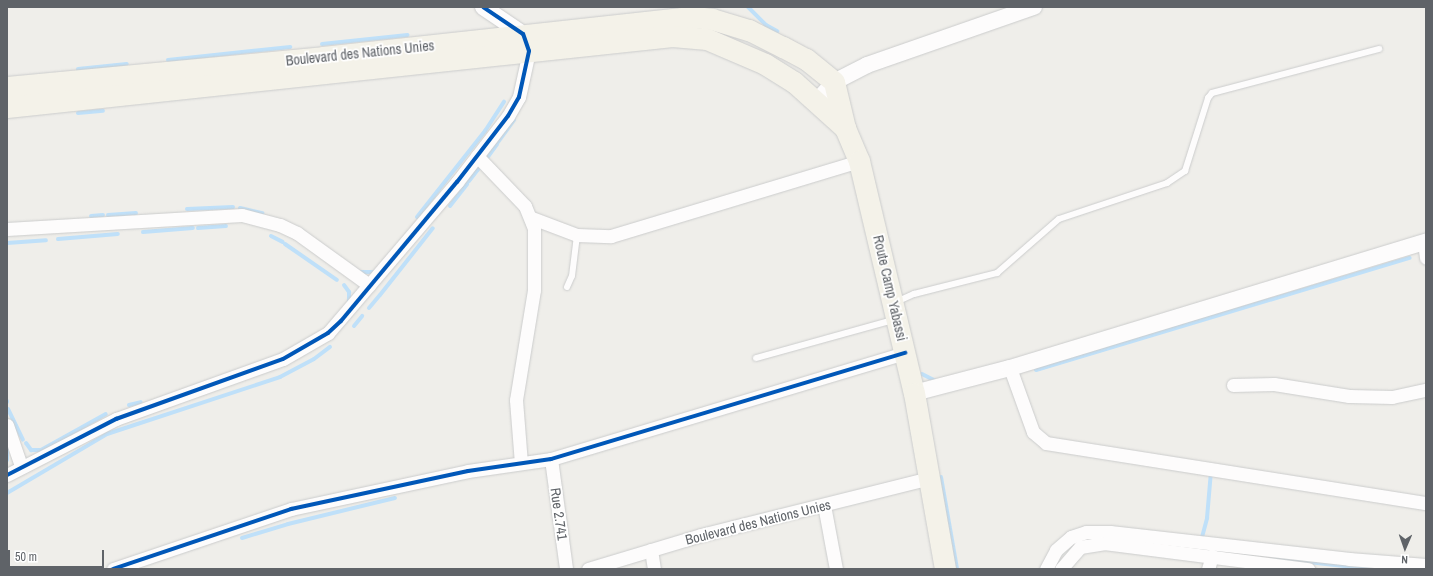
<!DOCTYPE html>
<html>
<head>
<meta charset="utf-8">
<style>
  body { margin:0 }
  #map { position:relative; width:1433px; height:576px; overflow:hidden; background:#efeeea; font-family:"Archivo Narrow",sans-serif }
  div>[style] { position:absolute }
  .stream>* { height:4px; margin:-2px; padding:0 2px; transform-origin:2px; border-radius:2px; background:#bfe0f9 }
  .roads { filter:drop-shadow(0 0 1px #cbcccc) drop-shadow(0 0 1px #cbcccc) }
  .service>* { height:6px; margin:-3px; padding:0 3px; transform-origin:3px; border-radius:3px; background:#fdfcfc }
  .minor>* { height:13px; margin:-6.5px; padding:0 6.5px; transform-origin:6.5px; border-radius:6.5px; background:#fdfcfc }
  .tertiary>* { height:16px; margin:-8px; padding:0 8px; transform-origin:8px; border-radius:8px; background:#fdfcfc }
  .primary>* { height:21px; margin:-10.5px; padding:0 10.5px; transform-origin:10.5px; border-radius:10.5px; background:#f4f2e9 }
  .cycleway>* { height:4px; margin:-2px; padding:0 2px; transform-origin:2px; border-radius:2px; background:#0057b8 }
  span { translate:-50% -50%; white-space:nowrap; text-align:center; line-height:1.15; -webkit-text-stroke:3.5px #fff; paint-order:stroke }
  .street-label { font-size:14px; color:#5f6368 }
  .frame { position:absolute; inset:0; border:8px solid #5f6368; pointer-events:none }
  .north { position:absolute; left:1385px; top:528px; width:40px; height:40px; -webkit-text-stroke:3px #fff; paint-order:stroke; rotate:182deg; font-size:11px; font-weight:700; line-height:16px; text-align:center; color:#5f6368 }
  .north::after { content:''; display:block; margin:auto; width:14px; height:18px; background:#5f6368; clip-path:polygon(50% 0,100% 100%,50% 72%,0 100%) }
  .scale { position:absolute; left:8px; top:550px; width:96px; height:18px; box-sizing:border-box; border:2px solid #5f6368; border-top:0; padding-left:5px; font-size:12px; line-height:14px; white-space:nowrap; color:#5f6368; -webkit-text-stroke:3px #fff; paint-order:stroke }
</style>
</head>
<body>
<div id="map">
  <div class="stream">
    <div style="left:748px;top:7px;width:25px;rotate:45deg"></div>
    <div style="left:766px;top:25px;width:13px;rotate:29deg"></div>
    <div style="left:322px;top:44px;width:86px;rotate:-6deg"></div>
    <div style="left:168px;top:60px;width:123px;rotate:-6.1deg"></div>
    <div style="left:78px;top:69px;width:49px;rotate:-5.8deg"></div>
    <div style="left:78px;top:113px;width:25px;rotate:-5deg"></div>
    <div style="left:498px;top:142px;width:27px;rotate:-54deg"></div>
    <div style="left:487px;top:158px;width:17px;rotate:-54deg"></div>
    <div style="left:469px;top:181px;width:18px;rotate:-52deg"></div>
    <div style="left:450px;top:206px;width:28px;rotate:-52deg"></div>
    <div style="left:240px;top:208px;width:23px;rotate:13deg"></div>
    <div style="left:187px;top:209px;width:46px;rotate:-2.5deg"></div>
    <div style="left:108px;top:215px;width:28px;rotate:-4deg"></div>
    <div style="left:91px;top:216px;width:12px;rotate:-5deg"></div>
    <div style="left:417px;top:217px;width:110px;rotate:-51.7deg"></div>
    <div style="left:485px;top:131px;width:35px;rotate:-57deg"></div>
    <div style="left:198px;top:228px;width:28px;rotate:-4deg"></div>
    <div style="left:143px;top:232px;width:50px;rotate:-4.6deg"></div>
    <div style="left:271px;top:236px;width:13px;rotate:27deg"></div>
    <div style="left:58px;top:239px;width:60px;rotate:-4.8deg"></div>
    <div style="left:7px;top:243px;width:39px;rotate:-4deg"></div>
    <div style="left:285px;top:244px;width:63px;rotate:34.7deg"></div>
    <div style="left:360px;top:272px;width:13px"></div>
    <div style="left:344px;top:285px;width:9px;rotate:54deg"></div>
    <div style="left:349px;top:292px;width:10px;rotate:90deg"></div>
    <div style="left:380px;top:295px;width:85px;rotate:-51.7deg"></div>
    <div style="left:369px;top:308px;width:16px;rotate:-50deg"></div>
    <div style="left:354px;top:326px;width:13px;rotate:-51deg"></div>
    <div style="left:1036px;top:370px;width:390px;rotate:-16.7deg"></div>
    <div style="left:922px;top:374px;width:16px;rotate:27deg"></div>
    <div style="left:7px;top:401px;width:1px;rotate:90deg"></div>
    <div style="left:129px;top:405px;width:12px;rotate:-14deg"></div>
    <div style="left:8px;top:409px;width:34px;rotate:64deg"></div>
    <div style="left:26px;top:443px;width:9px;rotate:54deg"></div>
    <div style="left:31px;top:450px;width:10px"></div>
    <div style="left:41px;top:450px;width:74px;rotate:-29deg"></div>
    <div style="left:7px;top:460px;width:10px;rotate:-90deg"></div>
    <div style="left:941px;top:477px;width:93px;rotate:80.1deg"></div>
    <div style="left:7px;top:493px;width:116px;rotate:-30.5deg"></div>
    <div style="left:107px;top:434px;width:182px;rotate:-18.2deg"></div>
    <div style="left:280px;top:377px;width:38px;rotate:-28deg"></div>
    <div style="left:314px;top:359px;width:20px;rotate:-37deg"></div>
    <div style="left:242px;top:538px;width:48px;rotate:-16.9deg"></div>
    <div style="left:288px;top:524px;width:110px;rotate:-13.7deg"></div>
    <div style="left:1201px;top:541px;width:24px;rotate:-75deg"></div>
    <div style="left:1207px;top:518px;width:47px;rotate:-85.1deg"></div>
    <div style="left:1272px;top:558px;width:100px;rotate:6.3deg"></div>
  </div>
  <div class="roads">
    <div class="service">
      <div style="left:567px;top:287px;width:12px;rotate:-66deg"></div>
      <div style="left:572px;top:276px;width:41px;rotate:-83deg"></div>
      <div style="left:896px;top:302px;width:20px;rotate:-24deg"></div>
      <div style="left:914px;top:294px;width:86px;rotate:-14.2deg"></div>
      <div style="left:997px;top:273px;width:82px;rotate:-41.1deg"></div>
      <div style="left:1059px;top:219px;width:114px;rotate:-18.4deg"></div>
      <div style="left:1167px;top:183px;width:22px;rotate:-34deg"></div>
      <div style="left:1185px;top:171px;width:77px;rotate:-72.5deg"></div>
      <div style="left:1208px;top:98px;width:6px;rotate:-51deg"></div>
      <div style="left:1212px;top:93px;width:173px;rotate:-14.8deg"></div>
      <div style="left:756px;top:358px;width:142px;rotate:-15.5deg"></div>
    </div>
    <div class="minor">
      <div style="left:477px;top:156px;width:69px;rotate:46.2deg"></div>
      <div style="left:525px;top:206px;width:24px;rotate:68deg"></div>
      <div style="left:534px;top:228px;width:62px;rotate:90deg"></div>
      <div style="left:534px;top:290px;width:111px;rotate:99.3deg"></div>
      <div style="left:516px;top:400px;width:63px;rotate:85.5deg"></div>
      <div style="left:532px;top:218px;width:48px;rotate:20.7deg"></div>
      <div style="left:577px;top:235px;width:34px;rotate:2deg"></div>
      <div style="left:611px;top:236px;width:259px;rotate:-16.8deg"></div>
      <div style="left:7px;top:229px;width:235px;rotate:-3.4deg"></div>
      <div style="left:242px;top:215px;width:39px;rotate:15deg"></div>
      <div style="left:280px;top:225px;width:19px;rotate:25deg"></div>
      <div style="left:297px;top:233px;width:89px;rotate:35.8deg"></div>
      <div style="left:1424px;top:243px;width:15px;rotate:82deg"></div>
      <div style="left:1010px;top:368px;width:68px;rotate:70.2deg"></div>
      <div style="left:1033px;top:432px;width:17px;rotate:40deg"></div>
      <div style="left:1046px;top:443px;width:385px;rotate:9deg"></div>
      <div style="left:1233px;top:385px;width:41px;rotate:-1.4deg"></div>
      <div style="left:1274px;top:384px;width:76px;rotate:9.1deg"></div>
      <div style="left:1349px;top:396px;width:43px;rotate:1.3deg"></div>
      <div style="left:1392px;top:397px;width:35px;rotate:-12deg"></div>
      <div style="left:7px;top:425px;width:43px;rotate:71.1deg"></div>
      <div style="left:551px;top:459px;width:111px;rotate:82.2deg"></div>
      <div style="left:7px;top:475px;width:123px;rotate:-27.2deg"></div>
      <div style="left:116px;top:419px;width:177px;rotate:-19.8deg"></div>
      <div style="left:283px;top:359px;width:52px;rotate:-30deg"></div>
      <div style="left:328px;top:333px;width:199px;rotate:-49.5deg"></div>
      <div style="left:457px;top:182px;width:83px;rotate:-52.3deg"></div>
      <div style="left:508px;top:116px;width:22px;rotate:-60deg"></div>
      <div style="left:519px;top:97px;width:47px;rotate:-77.7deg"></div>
      <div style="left:824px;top:505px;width:65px;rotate:79.4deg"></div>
      <div style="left:651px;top:550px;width:19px;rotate:81deg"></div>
      <div style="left:113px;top:569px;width:188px;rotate:-18.6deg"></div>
      <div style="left:291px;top:509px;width:181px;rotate:-12.1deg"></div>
      <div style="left:468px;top:471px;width:84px;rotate:-8.2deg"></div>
      <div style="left:551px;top:459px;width:370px;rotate:-16.7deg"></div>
      <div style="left:588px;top:569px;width:118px;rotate:-16.7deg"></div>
      <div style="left:701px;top:535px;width:235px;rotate:-14deg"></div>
      <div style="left:1046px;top:569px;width:21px;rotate:-62deg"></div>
      <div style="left:1056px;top:550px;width:20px;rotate:-41deg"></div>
      <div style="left:1071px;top:537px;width:16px;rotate:-18deg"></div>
      <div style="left:1086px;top:532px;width:24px"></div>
      <div style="left:1110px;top:532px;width:241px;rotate:6.4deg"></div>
      <div style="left:1349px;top:559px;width:77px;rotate:4.5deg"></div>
      <div style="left:1061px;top:569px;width:29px;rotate:-49deg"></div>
      <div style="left:1080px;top:547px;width:24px;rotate:-9deg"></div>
      <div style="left:1104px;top:543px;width:206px;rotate:7.3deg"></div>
      <div style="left:1208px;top:569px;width:14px;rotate:-73deg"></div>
    </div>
    <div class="tertiary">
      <div style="left:483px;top:7px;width:48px;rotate:34deg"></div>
      <div style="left:523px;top:34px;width:7px;rotate:74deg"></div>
      <div style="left:816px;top:102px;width:27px;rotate:-48deg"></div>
      <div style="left:834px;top:82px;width:37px;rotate:-27deg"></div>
      <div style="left:867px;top:65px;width:177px;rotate:-19.2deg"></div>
      <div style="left:914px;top:393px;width:99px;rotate:-14.6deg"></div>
      <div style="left:1010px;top:368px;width:435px;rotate:-16.9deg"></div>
    </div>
    <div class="primary">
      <div style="left:7px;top:87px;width:317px;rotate:-5.4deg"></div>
      <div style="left:323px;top:57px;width:370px;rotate:-6.2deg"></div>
      <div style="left:691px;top:17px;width:21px;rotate:5deg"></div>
      <div style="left:712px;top:19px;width:39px;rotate:17deg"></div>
      <div style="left:749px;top:30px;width:38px;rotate:27deg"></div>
      <div style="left:783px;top:47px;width:26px;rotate:28deg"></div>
      <div style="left:806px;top:59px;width:36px;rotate:39deg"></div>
      <div style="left:834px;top:82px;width:47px;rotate:76.6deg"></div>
      <div style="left:845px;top:128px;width:36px;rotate:67deg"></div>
      <div style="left:859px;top:161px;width:238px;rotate:76.7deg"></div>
      <div style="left:914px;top:393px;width:179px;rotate:80deg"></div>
      <div style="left:7px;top:107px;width:669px;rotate:-6.09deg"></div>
      <div style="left:672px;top:36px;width:35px;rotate:5deg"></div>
      <div style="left:707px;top:39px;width:63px;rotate:23.3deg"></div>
      <div style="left:765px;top:64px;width:34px;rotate:32deg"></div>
      <div style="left:794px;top:82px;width:69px;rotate:42deg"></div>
    </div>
  </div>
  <div class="cycleway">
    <div style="left:7px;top:475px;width:123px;rotate:-27.2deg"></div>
    <div style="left:116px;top:419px;width:177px;rotate:-19.8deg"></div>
    <div style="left:283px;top:359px;width:52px;rotate:-30deg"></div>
    <div style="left:328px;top:333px;width:18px;rotate:-43deg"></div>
    <div style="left:341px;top:321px;width:181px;rotate:-50.2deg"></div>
    <div style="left:457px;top:182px;width:83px;rotate:-52.3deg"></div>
    <div style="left:508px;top:116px;width:22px;rotate:-60deg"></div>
    <div style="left:519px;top:97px;width:47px;rotate:-77.7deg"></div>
    <div style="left:529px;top:51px;width:18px;rotate:-109deg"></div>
    <div style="left:523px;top:34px;width:48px;rotate:-146deg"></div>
    <div style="left:113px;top:569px;width:188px;rotate:-18.6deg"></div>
    <div style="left:291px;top:509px;width:181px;rotate:-12.1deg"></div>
    <div style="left:468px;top:471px;width:84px;rotate:-8.2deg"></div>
    <div style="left:551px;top:459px;width:370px;rotate:-16.7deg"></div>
  </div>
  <div class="street-label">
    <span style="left:360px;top:53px;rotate:-6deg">Boulevard des Nations Unies</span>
    <span style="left:890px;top:288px;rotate:77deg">Route Camp Yabassi</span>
    <span style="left:559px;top:514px;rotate:82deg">Rue 2.741</span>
    <span style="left:758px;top:522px;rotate:-14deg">Boulevard des Nations Unies</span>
  </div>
  <div class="frame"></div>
  <div class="north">N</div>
  <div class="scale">50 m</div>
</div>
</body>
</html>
